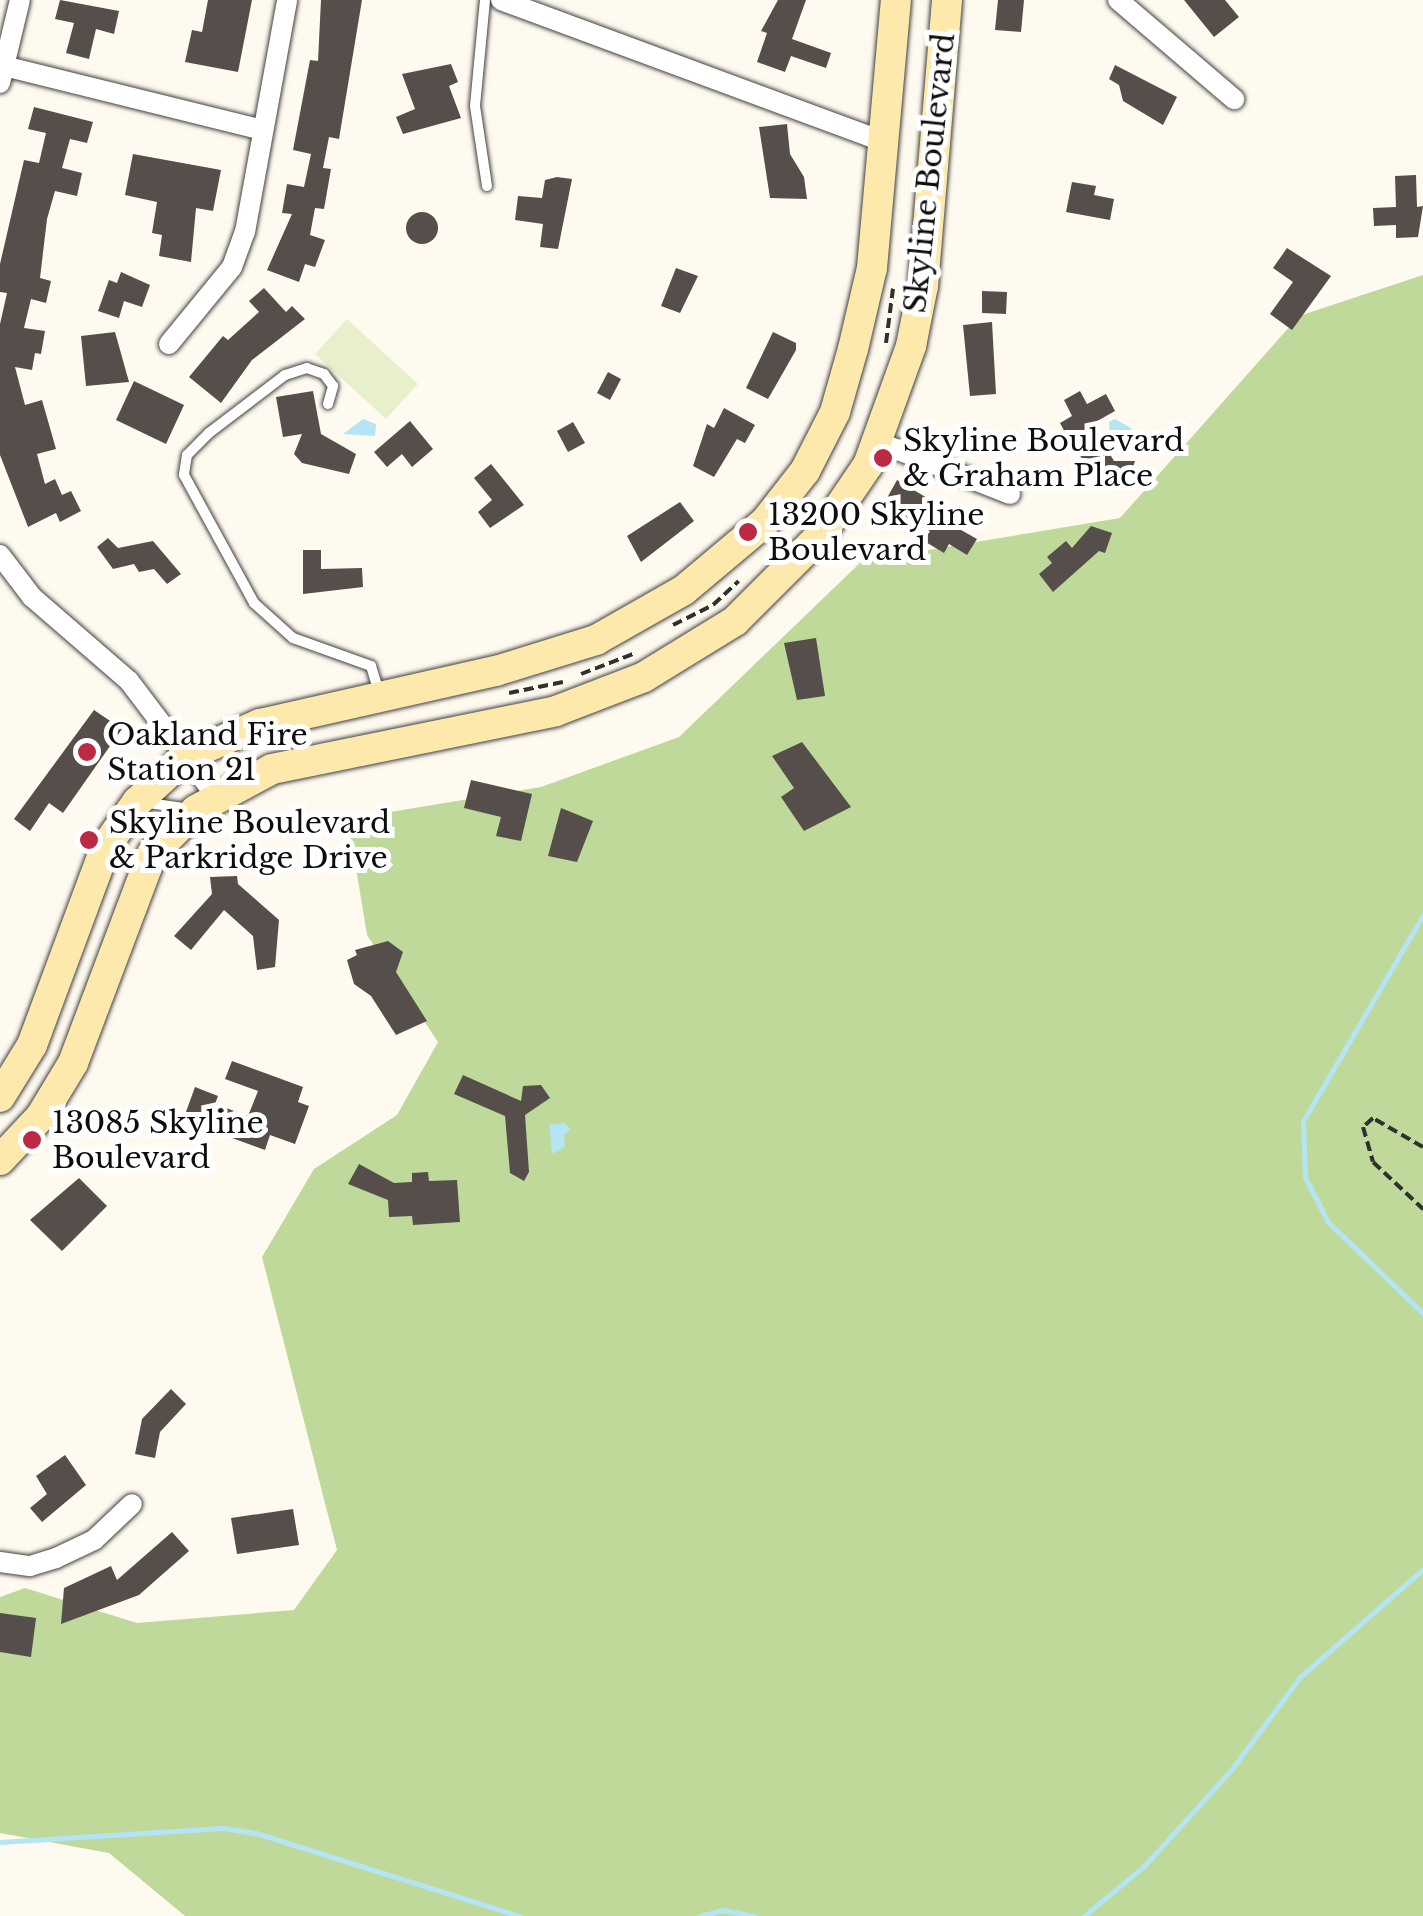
<!DOCTYPE html>
<html>
<head>
<meta charset="utf-8">
<style>
  body { margin:0 }
  #map { position:relative; width:1423px; height:1916px; overflow:hidden; background:#fffaef; font-family:"Libre Baskerville",serif }
  div>[style] { position:absolute }
  .forest>* { inset:0; background:#bed999 }
  .pitch>* { inset:0; background:#e8f0cb }
  .water>* { inset:0; background:#b5e5f5 }
  .stream>* { height:5px; margin:-2.5px; padding:0 2.5px; transform-origin:2.5px; border-radius:2.5px; background:#b5e5f5 }
  .building>* { inset:0; background:#564e4b }
  .round { border-radius:50% }
  .path>* { height:4px; margin-top:-2px; transform-origin:0; background:repeating-linear-gradient(90deg,#303030 0 10px,transparent 0 15px) }
  .roads { filter:drop-shadow(0 0 2px #414141) drop-shadow(0 0 2px #414141) }
  .lane>* { height:10px; margin:-5px; padding:0 5px; transform-origin:5px; border-radius:5px; background:#fff }
  .street>* { height:20px; margin:-10px; padding:0 10px; transform-origin:10px; border-radius:10px; background:#fff }
  .secondary>* { height:30px; margin:-15px; padding:0 15px; transform-origin:15px; border-radius:15px; background:#fde9ac }
  .dots>* { width:28px; height:28px; translate:-50% -50%; box-sizing:border-box; border:5px solid #fff; border-radius:50% }
  span { translate:-50% -50%; white-space:nowrap; text-align:center; line-height:1.15; -webkit-text-stroke:10px #fff; paint-order:stroke }
  .street-label { font-size:30px; color:#0e0e0e }
  .poi-label { font-size:30px; color:#0e0e0e }
  .left { translate:0 -50%; text-align:left }
</style>
</head>
<body>
<div id="map">
  <div class="forest">
    <div style="clip-path:polygon(1423px 275px,1423px 1916px,185px 1916px,109px 1853px,0 1833px,0 1597px,25px 1588px,137px 1623px,294px 1610px,337px 1550px,262px 1257px,314px 1169px,397px 1115px,438px 1042px,367px 935px,348px 819px,541px 787px,679px 737px,862px 561px,1120px 518px,1299px 316px)"></div>
  </div>
  <div class="pitch">
    <div style="clip-path:polygon(347px 319px,418px 384px,386px 419px,315px 354px)"></div>
  </div>
  <div class="water">
    <div style="clip-path:polygon(363px 419px,376px 424px,375px 436px,343px 434px)"></div>
    <div style="clip-path:polygon(1115px 419px,1131px 428px,1135px 446px,1110px 434px,1109px 422px)"></div>
    <div style="clip-path:polygon(564px 1123px,571px 1129px,564px 1135px,565px 1147px,552px 1154px,549px 1125px)"></div>
  </div>
  <div class="stream">
    <div style="left:1423px;top:915px;width:238px;rotate:120.2deg"></div>
    <div style="left:1303px;top:1121px;width:56px;rotate:88deg"></div>
    <div style="left:1305px;top:1177px;width:51px;rotate:62.9deg"></div>
    <div style="left:1328px;top:1222px;width:132px;rotate:43.8deg"></div>
    <div style="left:0;top:1842px;width:223px;rotate:-3.6deg"></div>
    <div style="left:223px;top:1828px;width:33px;rotate:9deg"></div>
    <div style="left:256px;top:1833px;width:277px;rotate:17.5deg"></div>
    <div style="left:700px;top:1916px;width:24px;rotate:-15deg"></div>
    <div style="left:723px;top:1910px;width:33px;rotate:11deg"></div>
    <div style="left:1084px;top:1916px;width:78px;rotate:-39.8deg"></div>
    <div style="left:1144px;top:1866px;width:130px;rotate:-47.8deg"></div>
    <div style="left:1231px;top:1770px;width:116px;rotate:-53.4deg"></div>
    <div style="left:1300px;top:1677px;width:164px;rotate:-41.3deg"></div>
  </div>
  <div class="building">
    <div style="clip-path:polygon(60px 0,119px 11px,114px 34px,96px 29px,89px 59px,66px 53px,74px 23px,55px 19px)"></div>
    <div style="clip-path:polygon(208px 0,252px 0,238px 72px,185px 62px,192px 30px,202px 32px)"></div>
    <div style="clip-path:polygon(321px 0,362px 0,339px 139px,329px 137px,323px 168px,331px 169px,324px 209px,315px 208px,310px 235px,325px 240px,315px 267px,305px 264px,299px 282px,267px 270px,292px 214px,282px 213px,287px 184px,304px 187px,311px 154px,293px 150px,310px 60px,318px 61px)"></div>
    <div style="clip-path:polygon(778px 0,806px 0,792px 39px,831px 53px,826px 68px,791px 56px,785px 72px,757px 62px,767px 33px,761px 31px)"></div>
    <div style="clip-path:polygon(998px 0,1024px 0,1021px 32px,995px 30px)"></div>
    <div style="clip-path:polygon(1184px 0,1225px 0,1239px 17px,1214px 37px)"></div>
    <div style="clip-path:polygon(451px 64px,458px 82px,449px 86px,461px 118px,403px 134px,396px 117px,415px 109px,402px 74px)"></div>
    <div style="clip-path:polygon(1115px 65px,1177px 97px,1163px 125px,1123px 101px,1119px 85px,1109px 79px)"></div>
    <div style="clip-path:polygon(34px 107px,93px 122px,87px 143px,70px 139px,62px 168px,82px 173px,77px 196px,55px 191px,47px 219px,40px 278px,51px 281px,46px 303px,31px 299px,24px 328px,45px 331px,41px 354px,35px 353px,32px 370px,15px 367px,25px 405px,42px 400px,56px 449px,37px 454px,45px 484px,55px 479px,62px 495px,71px 491px,81px 511px,60px 522px,56px 513px,28px 527px,0 455px,0 324px,7px 293px,0 292px,0 264px,24px 160px,39px 163px,46px 133px,28px 129px)"></div>
    <div style="clip-path:polygon(787px 124px,790px 154px,804px 177px,807px 199px,770px 198px,759px 127px)"></div>
    <div style="clip-path:polygon(133px 154px,221px 170px,213px 211px,196px 208px,191px 262px,159px 256px,162px 235px,152px 233px,157px 202px,125px 195px)"></div>
    <div style="clip-path:polygon(1416px 175px,1417px 207px,1423px 206px,1418px 237px,1396px 238px,1396px 225px,1374px 226px,1373px 208px,1396px 207px,1395px 176px)"></div>
    <div style="clip-path:polygon(557px 177px,572px 179px,558px 249px,540px 247px,543px 224px,515px 220px,518px 196px,542px 198px,545px 180px)"></div>
    <div style="clip-path:polygon(1072px 182px,1096px 186px,1094px 195px,1114px 199px,1110px 220px,1066px 212px)"></div>
    <div class="round" style="left:406px;top:212px;width:32px;height:32px"></div>
    <div style="clip-path:polygon(1287px 248px,1331px 276px,1292px 330px,1270px 314px,1293px 282px,1273px 268px)"></div>
    <div style="clip-path:polygon(676px 268px,698px 276px,680px 313px,661px 306px)"></div>
    <div style="clip-path:polygon(121px 272px,150px 285px,142px 307px,124px 301px,119px 318px,98px 311px,109px 280px,117px 283px)"></div>
    <div style="clip-path:polygon(264px 288px,286px 312px,292px 306px,305px 319px,252px 360px,221px 403px,189px 377px,223px 336px,228px 340px,259px 312px,249px 301px)"></div>
    <div style="clip-path:polygon(982px 291px,1007px 292px,1006px 314px,982px 313px)"></div>
    <div style="clip-path:polygon(992px 322px,996px 394px,970px 396px,963px 325px)"></div>
    <div style="clip-path:polygon(115px 332px,129px 382px,86px 386px,81px 336px)"></div>
    <div style="clip-path:polygon(773px 332px,796px 343px,796px 350px,768px 399px,746px 388px)"></div>
    <div style="clip-path:polygon(608px 372px,621px 379px,610px 400px,597px 393px)"></div>
    <div style="clip-path:polygon(134px 381px,184px 405px,166px 444px,116px 420px)"></div>
    <div style="clip-path:polygon(313px 391px,321px 434px,356px 454px,349px 474px,302px 463px,294px 454px,302px 434px,283px 437px,276px 397px)"></div>
    <div style="clip-path:polygon(1080px 391px,1087px 404px,1106px 394px,1115px 411px,1092px 424px,1114px 461px,1135px 461px,1129px 480px,1103px 490px,1068px 438px,1060px 423px,1072px 416px,1064px 400px)"></div>
    <div style="clip-path:polygon(724px 408px,755px 425px,745px 443px,737px 439px,714px 477px,693px 466px,707px 424px,714px 428px)"></div>
    <div style="clip-path:polygon(410px 421px,433px 449px,412px 467px,402px 454px,387px 467px,374px 452px)"></div>
    <div style="clip-path:polygon(573px 422px,585px 443px,568px 452px,557px 431px)"></div>
    <div style="clip-path:polygon(491px 464px,524px 505px,490px 528px,478px 512px,492px 500px,474px 478px)"></div>
    <div style="clip-path:polygon(897px 480px,954px 514px,954px 526px,977px 539px,967px 555px,949px 544px,944px 553px,924px 541px,930px 531px,881px 509px)"></div>
    <div style="clip-path:polygon(680px 502px,694px 521px,641px 562px,627px 536px)"></div>
    <div style="clip-path:polygon(1091px 526px,1112px 533px,1105px 553px,1099px 551px,1053px 592px,1039px 574px,1052px 563px,1047px 557px,1066px 541px,1072px 548px)"></div>
    <div style="clip-path:polygon(108px 538px,118px 548px,153px 541px,181px 574px,167px 584px,154px 569px,139px 572px,134px 564px,113px 569px,97px 547px)"></div>
    <div style="clip-path:polygon(303px 550px,321px 550px,321px 569px,362px 568px,363px 587px,303px 594px)"></div>
    <div style="clip-path:polygon(816px 638px,825px 696px,797px 700px,784px 643px)"></div>
    <div style="clip-path:polygon(94px 710px,122px 729px,63px 813px,49px 803px,30px 831px,14px 819px)"></div>
    <div style="clip-path:polygon(802px 742px,851px 807px,804px 831px,781px 797px,794px 788px,772px 756px)"></div>
    <div style="clip-path:polygon(471px 780px,532px 794px,521px 841px,496px 836px,501px 817px,464px 808px)"></div>
    <div style="clip-path:polygon(561px 808px,593px 821px,577px 862px,548px 856px)"></div>
    <div style="clip-path:polygon(237px 876px,238px 884px,279px 920px,275px 967px,257px 970px,253px 936px,224px 910px,191px 950px,174px 936px,212px 894px,210px 877px)"></div>
    <div style="clip-path:polygon(388px 941px,403px 952px,396px 972px,427px 1021px,396px 1035px,371px 996px,354px 984px,347px 960px,357px 955px,355px 950px)"></div>
    <div style="clip-path:polygon(232px 1061px,303px 1087px,298px 1102px,309px 1106px,295px 1144px,270px 1135px,265px 1150px,183px 1120px,195px 1087px,218px 1096px,215px 1104px,248px 1116px,258px 1091px,225px 1079px)"></div>
    <div style="clip-path:polygon(463px 1075px,521px 1101px,523px 1086px,541px 1085px,550px 1098px,525px 1115px,529px 1172px,524px 1181px,510px 1173px,505px 1116px,454px 1094px)"></div>
    <div style="clip-path:polygon(359px 1164px,394px 1183px,412px 1182px,412px 1173px,428px 1172px,429px 1181px,457px 1180px,460px 1222px,413px 1225px,412px 1216px,389px 1217px,388px 1200px,348px 1184px)"></div>
    <div style="clip-path:polygon(79px 1178px,107px 1206px,62px 1251px,30px 1220px)"></div>
    <div style="clip-path:polygon(171px 1389px,186px 1404px,160px 1432px,155px 1458px,135px 1454px,142px 1419px)"></div>
    <div style="clip-path:polygon(65px 1455px,86px 1485px,42px 1522px,30px 1508px,47px 1494px,36px 1476px)"></div>
    <div style="clip-path:polygon(293px 1509px,299px 1545px,237px 1554px,231px 1518px)"></div>
    <div style="clip-path:polygon(172px 1532px,189px 1551px,139px 1595px,61px 1624px,64px 1588px,111px 1566px,117px 1580px)"></div>
    <div style="clip-path:polygon(0 1613px,36px 1618px,31px 1657px,0 1652px)"></div>
  </div>
  <div class="path">
    <div style="left:886px;top:343px;width:55px;rotate:-82.7deg"></div>
    <div style="left:673px;top:625px;width:45px;rotate:-26.6deg"></div>
    <div style="left:713px;top:605px;width:35px;rotate:-43deg"></div>
    <div style="left:581px;top:674px;width:56px;rotate:-21deg"></div>
    <div style="left:509px;top:693px;width:55px;rotate:-11.5deg"></div>
    <div style="left:1423px;top:1147px;width:58px;rotate:-149.9deg"></div>
    <div style="left:1373px;top:1118px;width:13px;rotate:138deg"></div>
    <div style="left:1363px;top:1127px;width:36px;rotate:74deg"></div>
    <div style="left:1373px;top:1162px;width:69px;rotate:43.2deg"></div>
  </div>
  <div class="roads">
    <div class="lane">
      <div style="left:485px;top:0;width:106px;rotate:95.4deg"></div>
      <div style="left:475px;top:106px;width:81px;rotate:81.5deg"></div>
      <div style="left:328px;top:404px;width:19px;rotate:-74deg"></div>
      <div style="left:333px;top:386px;width:15px;rotate:-127deg"></div>
      <div style="left:324px;top:374px;width:18px;rotate:-161deg"></div>
      <div style="left:307px;top:368px;width:23px;rotate:162deg"></div>
      <div style="left:285px;top:375px;width:96px;rotate:142.7deg"></div>
      <div style="left:209px;top:433px;width:31px;rotate:135deg"></div>
      <div style="left:187px;top:455px;width:20px;rotate:99deg"></div>
      <div style="left:184px;top:475px;width:146px;rotate:61.3deg"></div>
      <div style="left:254px;top:603px;width:52px;rotate:41.9deg"></div>
      <div style="left:293px;top:638px;width:83px;rotate:19.7deg"></div>
      <div style="left:371px;top:666px;width:27px;rotate:73deg"></div>
      <div style="left:148px;top:803px;width:43px;rotate:7.9deg"></div>
    </div>
    <div class="street">
      <div style="left:501px;top:0;width:408px;rotate:20.3deg"></div>
      <div style="left:1118px;top:0;width:153px;rotate:40.5deg"></div>
      <div style="left:0;top:65px;width:271px;rotate:13.9deg"></div>
      <div style="left:0;top:83px;width:85px;rotate:-76.5deg"></div>
      <div style="left:169px;top:344px;width:99px;rotate:-50.7deg"></div>
      <div style="left:232px;top:267px;width:37px;rotate:-70deg"></div>
      <div style="left:245px;top:232px;width:236px;rotate:-79.7deg"></div>
      <div style="left:878px;top:442px;width:142px;rotate:21.5deg"></div>
      <div style="left:0;top:555px;width:53px;rotate:52.7deg"></div>
      <div style="left:32px;top:597px;width:128px;rotate:40.9deg"></div>
      <div style="left:129px;top:681px;width:144px;rotate:52.9deg"></div>
      <div style="left:0;top:1562px;width:30px;rotate:8deg"></div>
      <div style="left:30px;top:1566px;width:27px;rotate:-17deg"></div>
      <div style="left:56px;top:1558px;width:42px;rotate:-25.3deg"></div>
      <div style="left:94px;top:1540px;width:52px;rotate:-43.5deg"></div>
    </div>
    <div class="secondary">
      <div style="left:0;top:1097px;width:61px;rotate:-58.4deg"></div>
      <div style="left:32px;top:1045px;width:212px;rotate:-69.6deg"></div>
      <div style="left:106px;top:846px;width:54px;rotate:-54.8deg"></div>
      <div style="left:137px;top:802px;width:68px;rotate:-42.6deg"></div>
      <div style="left:187px;top:756px;width:80px;rotate:-23.7deg"></div>
      <div style="left:260px;top:724px;width:242px;rotate:-12.7deg"></div>
      <div style="left:496px;top:671px;width:105px;rotate:-17.2deg"></div>
      <div style="left:596px;top:640px;width:101px;rotate:-29.6deg"></div>
      <div style="left:684px;top:590px;width:106px;rotate:-40deg"></div>
      <div style="left:765px;top:522px;width:65px;rotate:-51.9deg"></div>
      <div style="left:805px;top:471px;width:66px;rotate:-63deg"></div>
      <div style="left:835px;top:412px;width:66px;rotate:-74.1deg"></div>
      <div style="left:853px;top:349px;width:83px;rotate:-76.8deg"></div>
      <div style="left:872px;top:268px;width:269px;rotate:-84.9deg"></div>
      <div style="left:0;top:1160px;width:60px;rotate:-47deg"></div>
      <div style="left:41px;top:1116px;width:62px;rotate:-58.9deg"></div>
      <div style="left:73px;top:1063px;width:223px;rotate:-69.3deg"></div>
      <div style="left:152px;top:854px;width:62px;rotate:-45deg"></div>
      <div style="left:196px;top:810px;width:86px;rotate:-28.3deg"></div>
      <div style="left:272px;top:769px;width:290px;rotate:-11.5deg"></div>
      <div style="left:556px;top:711px;width:94px;rotate:-21.1deg"></div>
      <div style="left:644px;top:677px;width:107px;rotate:-31.6deg"></div>
      <div style="left:735px;top:621px;width:119px;rotate:-45deg"></div>
      <div style="left:819px;top:537px;width:87px;rotate:-55.8deg"></div>
      <div style="left:868px;top:465px;width:127px;rotate:-70.1deg"></div>
      <div style="left:911px;top:346px;width:61px;rotate:-78.7deg"></div>
      <div style="left:923px;top:286px;width:287px;rotate:-85.2deg"></div>
    </div>
  </div>
  <div class="dots">
    <div style="left:883px;top:458px;background:#bb2943"></div>
    <div style="left:748px;top:532px;background:#bb2943"></div>
    <div style="left:87px;top:752px;background:#bb2943"></div>
    <div style="left:89px;top:840px;background:#bb2943"></div>
    <div style="left:32px;top:1140px;background:#bb2943"></div>
  </div>
  <div class="street-label">
    <span style="left:930px;top:173px;rotate:-84deg">Skyline Boulevard</span>
  </div>
  <div class="poi-label">
    <span class="left" style="left:903px;top:458px">Skyline Boulevard<br>&amp; Graham Place</span>
    <span class="left" style="left:768px;top:532px">13200 Skyline<br>Boulevard</span>
    <span class="left" style="left:107px;top:752px">Oakland Fire<br>Station 21</span>
    <span class="left" style="left:109px;top:840px">Skyline Boulevard<br>&amp; Parkridge Drive</span>
    <span class="left" style="left:52px;top:1140px">13085 Skyline<br>Boulevard</span>
  </div>
</div>
</body>
</html>
